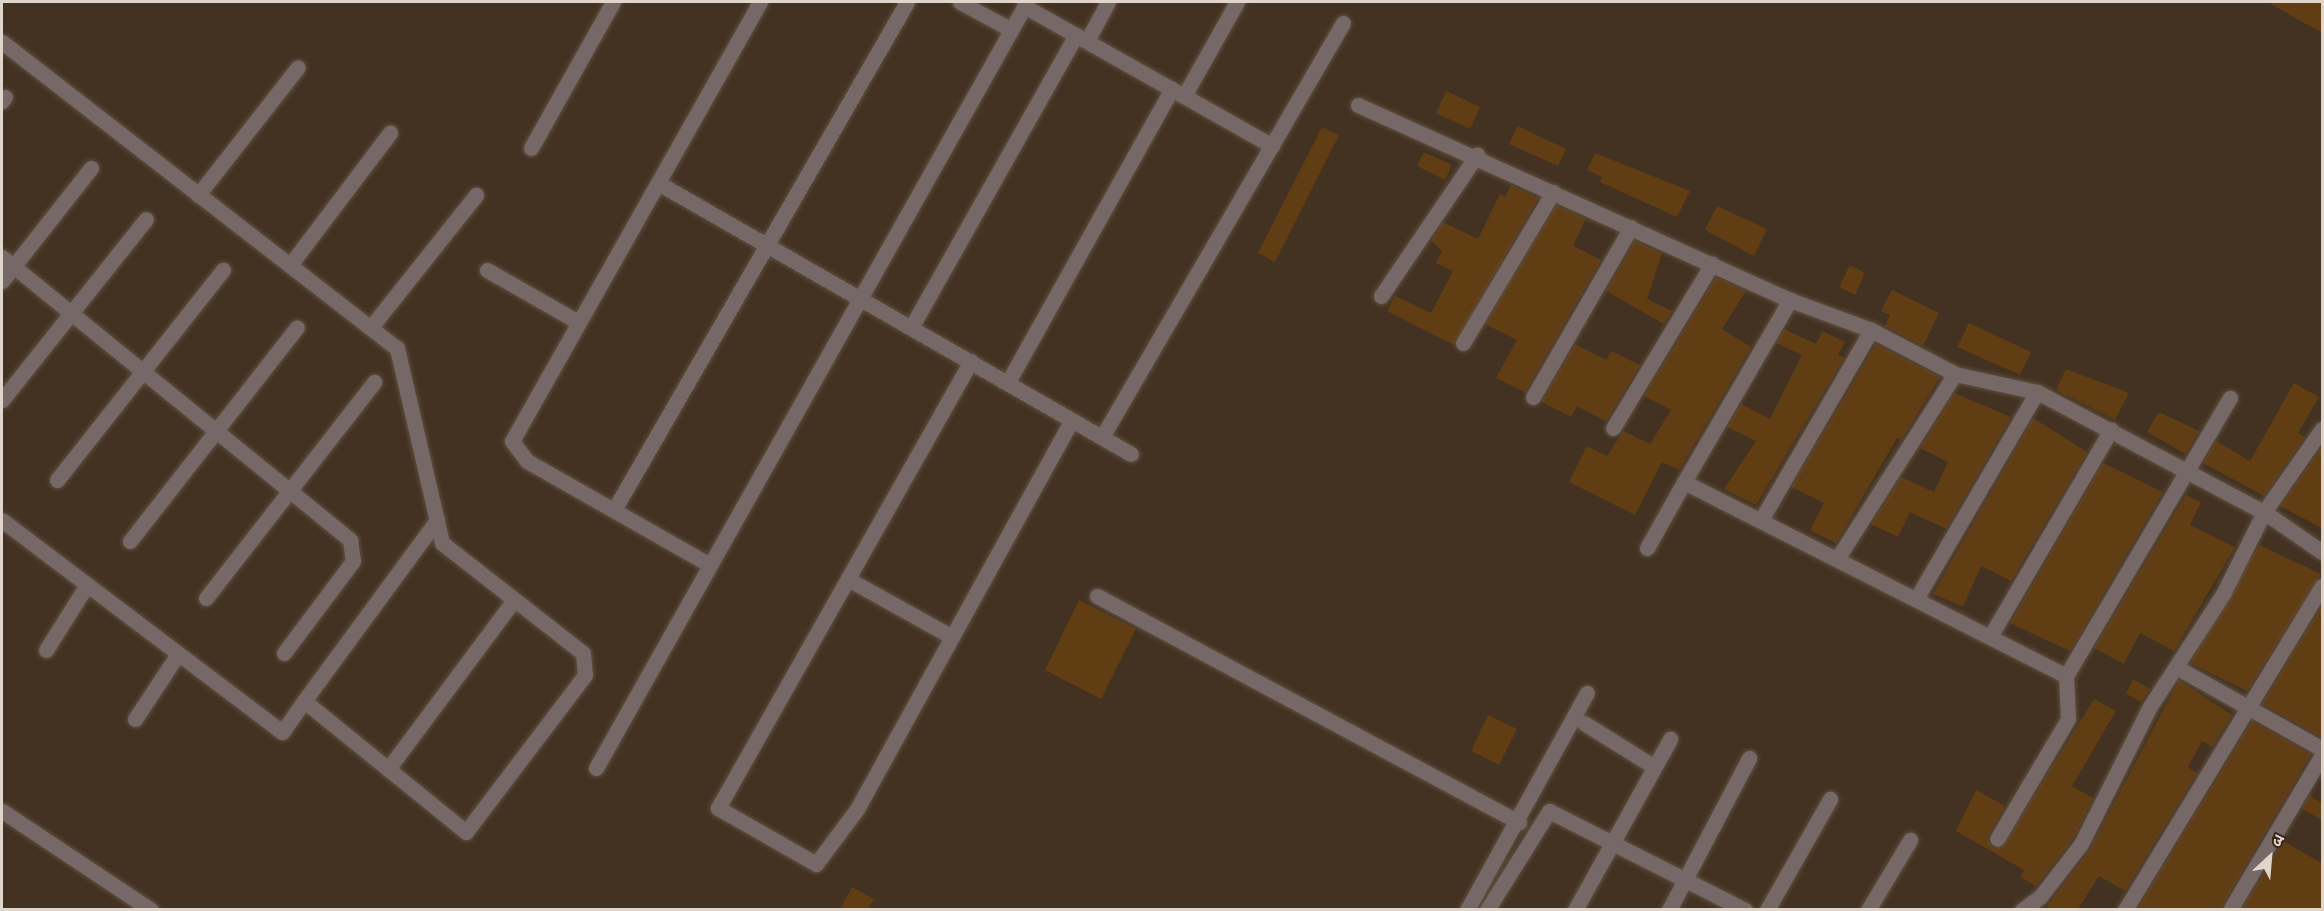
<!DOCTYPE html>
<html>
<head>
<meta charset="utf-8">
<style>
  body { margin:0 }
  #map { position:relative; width:2324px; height:911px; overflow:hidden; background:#433221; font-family:Rubik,"Noto Sans Devanagari",sans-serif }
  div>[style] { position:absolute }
  .building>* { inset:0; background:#613d13 }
  .roads { filter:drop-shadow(0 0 2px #5f4f40) drop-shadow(0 0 2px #5f4f40) }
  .minor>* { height:15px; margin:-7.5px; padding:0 7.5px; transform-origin:7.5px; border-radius:7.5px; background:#756866 }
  span { translate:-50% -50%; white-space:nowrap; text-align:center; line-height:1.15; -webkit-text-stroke:4.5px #382817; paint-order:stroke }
  .frame { position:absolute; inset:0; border:3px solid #e0d5cb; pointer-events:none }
  .north { position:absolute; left:2240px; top:827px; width:60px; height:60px; -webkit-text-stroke:4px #382817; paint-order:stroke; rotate:26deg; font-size:16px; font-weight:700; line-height:24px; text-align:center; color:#e0d5cb }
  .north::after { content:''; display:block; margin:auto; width:21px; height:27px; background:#e0d5cb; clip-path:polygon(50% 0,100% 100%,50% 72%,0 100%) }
</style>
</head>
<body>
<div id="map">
  <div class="building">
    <div style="clip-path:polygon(2268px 2px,2322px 2px,2322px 32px,2304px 23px)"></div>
    <div style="clip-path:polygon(1446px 91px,1480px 107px,1470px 129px,1436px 113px)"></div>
    <div style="clip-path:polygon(1518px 126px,1566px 149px,1558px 166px,1509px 144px)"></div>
    <div style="clip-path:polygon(1322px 127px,1339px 135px,1275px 262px,1258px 253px)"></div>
    <div style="clip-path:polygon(1424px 152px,1452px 165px,1445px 180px,1417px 166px)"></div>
    <div style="clip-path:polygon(1595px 153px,1690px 191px,1677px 217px,1600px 182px,1602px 177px,1587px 170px)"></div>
    <div style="clip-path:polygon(1511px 185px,1538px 198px,1454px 345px,1387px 311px,1395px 296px,1431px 313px,1453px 271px,1436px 263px,1442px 251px,1431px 240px,1443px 222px,1478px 239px,1500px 194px,1505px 197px)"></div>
    <div style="clip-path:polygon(1556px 205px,1586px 219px,1573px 246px,1601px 260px,1525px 392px,1496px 378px,1517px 340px,1485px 324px)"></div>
    <div style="clip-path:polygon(1717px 206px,1767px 229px,1754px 256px,1705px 230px)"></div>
    <div style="clip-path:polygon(1635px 241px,1662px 253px,1647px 299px,1672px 311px,1664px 324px,1606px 291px)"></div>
    <div style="clip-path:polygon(1850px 265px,1865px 273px,1855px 295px,1839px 287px)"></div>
    <div style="clip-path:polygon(1716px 277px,1746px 291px,1722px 329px,1751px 347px,1679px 470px,1662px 462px,1635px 515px,1569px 482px,1587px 446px,1607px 456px,1623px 431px,1650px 444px,1671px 410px,1644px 396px)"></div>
    <div style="clip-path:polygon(1892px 290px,1939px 313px,1923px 346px,1885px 326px,1890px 315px,1881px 311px)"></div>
    <div style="clip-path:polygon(1969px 323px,2031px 352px,2020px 375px,1957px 347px)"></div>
    <div style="clip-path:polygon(1784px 329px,1816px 344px,1822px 331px,1845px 342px,1838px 355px,1844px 358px,1756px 505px,1724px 489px,1756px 441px,1727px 427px,1741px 404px,1770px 419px,1802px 355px,1776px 343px)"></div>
    <div style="clip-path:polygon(1575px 344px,1606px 360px,1611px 351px,1640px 365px,1606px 421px,1577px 406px,1571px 417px,1541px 402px)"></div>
    <div style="clip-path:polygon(1876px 344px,1940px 377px,1901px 440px,1897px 438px,1836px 543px,1810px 530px,1824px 503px,1791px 487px)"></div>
    <div style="clip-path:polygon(2066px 369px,2129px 393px,2115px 420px,2056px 390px)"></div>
    <div style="clip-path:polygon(2294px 383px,2319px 397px,2298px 433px,2305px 437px,2264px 496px,2203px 463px,2216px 441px,2250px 461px)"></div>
    <div style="clip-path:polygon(1954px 393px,2011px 417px,1946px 529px,1910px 512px,1898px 537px,1871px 524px,1901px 477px,1934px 492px,1948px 462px,1920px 448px)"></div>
    <div style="clip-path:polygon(2159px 412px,2199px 431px,2185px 454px,2147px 432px)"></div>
    <div style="clip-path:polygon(2033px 418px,2087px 452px,2011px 581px,1981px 566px,1963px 607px,1933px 594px)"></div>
    <div style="clip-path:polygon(2322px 446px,2322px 528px,2280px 506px)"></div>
    <div style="clip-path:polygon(2103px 463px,2163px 492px,2070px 651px,2010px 623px)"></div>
    <div style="clip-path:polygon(2186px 495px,2201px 502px,2190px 525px,2235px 547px,2174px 651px,2140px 633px,2124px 664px,2094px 648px)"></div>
    <div style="clip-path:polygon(2259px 545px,2321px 574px,2247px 691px,2190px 663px)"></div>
    <div style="clip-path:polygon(1079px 600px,1136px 629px,1101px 699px,1045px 670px)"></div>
    <div style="clip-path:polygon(2322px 605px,2322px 734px,2321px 737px,2262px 704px)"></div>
    <div style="clip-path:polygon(2133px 679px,2150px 689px,2141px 702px,2126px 694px)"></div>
    <div style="clip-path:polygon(2179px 680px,2232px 715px,2212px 747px,2202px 741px,2188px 767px,2197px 773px,2125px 891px,2099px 876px,2078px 909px,2045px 909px,2090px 849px)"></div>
    <div style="clip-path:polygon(2094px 699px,2116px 711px,2072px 786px,2093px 798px,2073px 839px,2036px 886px,2020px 877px,2024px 870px,1956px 831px,1976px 790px,2005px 806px,1987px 838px,1992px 847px,2002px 847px)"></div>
    <div style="clip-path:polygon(1488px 715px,1517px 729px,1499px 765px,1471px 751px)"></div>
    <div style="clip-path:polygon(2252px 721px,2311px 754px,2220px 909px,2137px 909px)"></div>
    <div style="clip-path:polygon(2309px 795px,2322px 803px,2322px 820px,2302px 809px)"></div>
    <div style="clip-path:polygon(2283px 841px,2322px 863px,2322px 909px,2242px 909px)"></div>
    <div style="clip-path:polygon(852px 887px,874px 899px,868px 909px,840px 909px)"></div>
  </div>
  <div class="roads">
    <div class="minor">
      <div style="left:960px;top:2px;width:57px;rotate:28.4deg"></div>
      <div style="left:1024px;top:6px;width:285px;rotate:29.4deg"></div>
      <div style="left:1087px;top:41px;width:44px;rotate:-61.7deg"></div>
      <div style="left:2px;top:42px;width:500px;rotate:37.8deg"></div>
      <div style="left:397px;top:348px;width:200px;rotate:77deg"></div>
      <div style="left:442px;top:543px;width:179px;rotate:38deg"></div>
      <div style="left:583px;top:653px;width:22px;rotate:85deg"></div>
      <div style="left:585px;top:675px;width:197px;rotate:127.2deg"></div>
      <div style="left:466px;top:832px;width:208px;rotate:-141deg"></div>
      <div style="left:304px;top:701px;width:38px;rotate:125deg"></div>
      <div style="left:282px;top:732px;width:351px;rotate:-142.9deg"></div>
      <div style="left:1184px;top:96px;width:108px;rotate:-60.6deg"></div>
      <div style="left:2px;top:101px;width:5px;rotate:-53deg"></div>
      <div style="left:1358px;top:105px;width:474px;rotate:24.3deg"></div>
      <div style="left:1790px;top:300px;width:86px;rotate:20.3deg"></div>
      <div style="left:1871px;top:330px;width:95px;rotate:27.6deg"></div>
      <div style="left:1955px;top:374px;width:84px;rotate:12.4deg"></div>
      <div style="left:2037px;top:392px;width:257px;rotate:27.9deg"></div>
      <div style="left:2264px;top:512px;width:70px;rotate:34.6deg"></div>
      <div style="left:531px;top:148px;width:167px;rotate:-60.7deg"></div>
      <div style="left:658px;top:183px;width:545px;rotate:29.81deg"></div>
      <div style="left:198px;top:195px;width:162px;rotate:-52deg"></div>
      <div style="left:2px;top:257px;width:449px;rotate:39.1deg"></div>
      <div style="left:350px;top:540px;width:21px;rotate:82deg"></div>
      <div style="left:353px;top:561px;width:115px;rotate:126.9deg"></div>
      <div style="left:290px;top:265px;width:166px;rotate:-52.9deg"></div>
      <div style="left:487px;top:270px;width:105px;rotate:29.7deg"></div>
      <div style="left:2px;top:281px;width:144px;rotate:-51.8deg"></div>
      <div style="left:1381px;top:296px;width:171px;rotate:-55.8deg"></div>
      <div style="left:912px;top:326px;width:334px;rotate:-60.6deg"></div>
      <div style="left:371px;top:327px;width:169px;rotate:-51.5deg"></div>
      <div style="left:1463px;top:343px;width:176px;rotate:-59.2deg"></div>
      <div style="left:971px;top:361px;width:514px;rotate:119.51deg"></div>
      <div style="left:718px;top:808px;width:113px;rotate:29.7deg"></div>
      <div style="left:816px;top:864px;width:69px;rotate:-53.3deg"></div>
      <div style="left:857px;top:809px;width:444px;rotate:-61.1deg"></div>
      <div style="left:1008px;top:382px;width:336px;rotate:-60.8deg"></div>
      <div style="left:1533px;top:397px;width:196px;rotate:-60deg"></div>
      <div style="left:2px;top:400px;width:231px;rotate:-51.5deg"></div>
      <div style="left:1613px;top:428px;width:192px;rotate:-58.9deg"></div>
      <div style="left:1102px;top:437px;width:479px;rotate:-59.8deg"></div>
      <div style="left:57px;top:480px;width:268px;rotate:-51.7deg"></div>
      <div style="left:1684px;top:482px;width:211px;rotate:-59.8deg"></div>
      <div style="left:614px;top:510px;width:586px;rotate:-60.02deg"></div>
      <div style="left:1761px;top:520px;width:220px;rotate:-59.9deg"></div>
      <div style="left:130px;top:541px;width:271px;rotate:-52deg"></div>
      <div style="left:1647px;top:548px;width:76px;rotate:-60.7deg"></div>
      <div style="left:1684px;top:482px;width:428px;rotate:26.9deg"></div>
      <div style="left:2066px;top:676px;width:43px;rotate:87.3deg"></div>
      <div style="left:2068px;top:719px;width:139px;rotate:120.6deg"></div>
      <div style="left:1837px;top:559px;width:219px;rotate:-57.5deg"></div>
      <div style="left:710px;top:565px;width:210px;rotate:-150.4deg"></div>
      <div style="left:527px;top:461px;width:25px;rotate:-127deg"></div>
      <div style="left:512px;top:441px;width:504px;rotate:-60.54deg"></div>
      <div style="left:848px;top:579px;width:119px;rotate:29.1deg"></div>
      <div style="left:1097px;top:596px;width:479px;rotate:28.2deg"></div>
      <div style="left:206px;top:598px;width:274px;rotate:-52.1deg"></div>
      <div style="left:1916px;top:599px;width:240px;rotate:-59.7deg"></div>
      <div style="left:1991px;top:635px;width:238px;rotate:-59.7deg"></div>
      <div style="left:46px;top:650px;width:77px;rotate:-57.8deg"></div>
      <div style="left:2176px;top:667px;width:167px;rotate:29.3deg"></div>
      <div style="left:2066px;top:676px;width:323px;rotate:-59.5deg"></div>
      <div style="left:304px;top:701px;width:225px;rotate:-53.7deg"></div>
      <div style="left:135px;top:719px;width:78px;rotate:-56.5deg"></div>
      <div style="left:1584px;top:723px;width:81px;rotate:31.9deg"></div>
      <div style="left:596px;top:768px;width:879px;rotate:-60.64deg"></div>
      <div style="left:388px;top:769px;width:211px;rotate:-53.3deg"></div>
      <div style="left:2px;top:811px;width:179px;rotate:33.6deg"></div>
      <div style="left:1467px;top:910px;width:248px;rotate:-61.1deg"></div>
      <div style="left:1487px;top:910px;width:117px;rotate:-57.9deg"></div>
      <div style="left:1549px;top:811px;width:220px;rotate:26.8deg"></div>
      <div style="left:1575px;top:910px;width:196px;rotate:-60.9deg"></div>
      <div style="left:1669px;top:910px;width:172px;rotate:-62.2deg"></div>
      <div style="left:1767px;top:910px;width:128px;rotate:-60.4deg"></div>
      <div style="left:1868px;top:910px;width:82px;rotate:-59deg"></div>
      <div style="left:2022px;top:910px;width:22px;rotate:-36deg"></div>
      <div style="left:2040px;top:897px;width:67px;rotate:-52.3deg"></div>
      <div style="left:2081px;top:844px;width:152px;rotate:-63.4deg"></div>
      <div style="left:2149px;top:708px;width:136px;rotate:-57deg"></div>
      <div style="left:2223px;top:594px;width:92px;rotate:-63.4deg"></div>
      <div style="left:2264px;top:512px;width:101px;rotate:-55.1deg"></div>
      <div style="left:2125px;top:910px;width:379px;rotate:-58.7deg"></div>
      <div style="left:2230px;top:910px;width:180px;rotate:-59.3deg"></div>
    </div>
  </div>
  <div class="frame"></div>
  <div class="north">उ</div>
</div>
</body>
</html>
